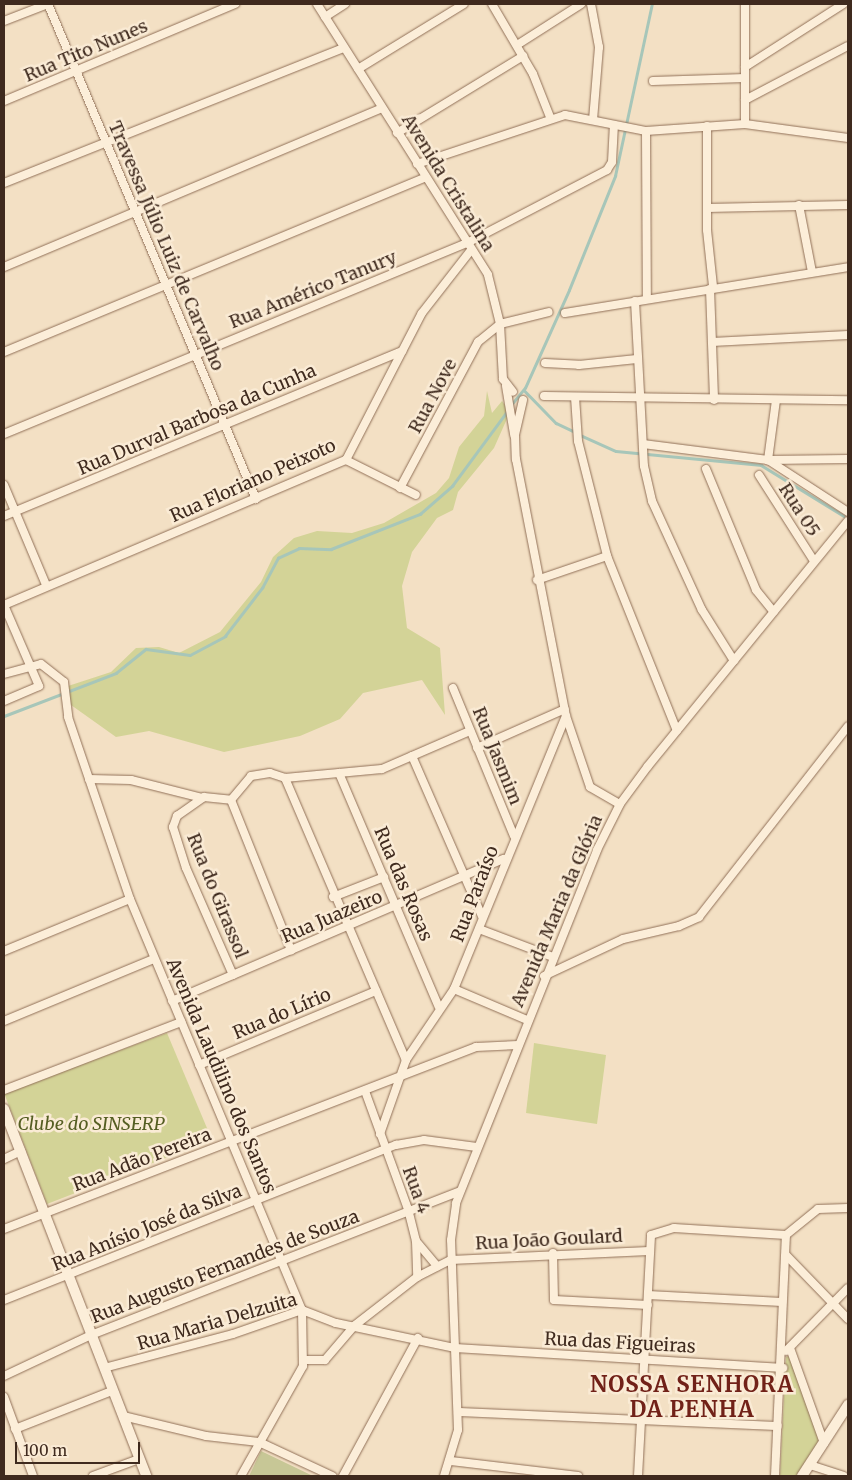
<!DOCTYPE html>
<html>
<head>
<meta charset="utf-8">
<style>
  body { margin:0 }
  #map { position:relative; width:852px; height:1480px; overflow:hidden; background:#f3e0c4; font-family:Merriweather,serif }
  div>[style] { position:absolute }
  .green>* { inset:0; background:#d3d397 }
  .cemetery>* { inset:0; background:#c7c796 }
  .stream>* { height:2.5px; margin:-1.25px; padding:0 1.25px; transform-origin:1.25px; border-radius:1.25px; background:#a7c6b9 }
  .roads { filter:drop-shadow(0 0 1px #917058) drop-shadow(0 0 1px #917058) }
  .minor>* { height:8px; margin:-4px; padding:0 4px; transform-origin:4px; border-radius:4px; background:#fceed9 }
  .tertiary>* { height:10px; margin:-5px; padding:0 5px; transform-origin:5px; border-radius:5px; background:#fceed9 }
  span { translate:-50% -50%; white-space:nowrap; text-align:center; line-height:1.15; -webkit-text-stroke:5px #faebd5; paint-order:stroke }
  .street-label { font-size:18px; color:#3f2a1e }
  .park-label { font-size:18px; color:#555e22; font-style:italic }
  .district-label { font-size:22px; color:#712118; font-weight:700; letter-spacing:1px }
  .frame { position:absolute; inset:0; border:5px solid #3f2a1e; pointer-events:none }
  .scale { position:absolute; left:15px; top:1442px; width:125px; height:22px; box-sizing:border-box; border:2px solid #3f2a1e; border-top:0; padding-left:6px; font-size:15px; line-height:18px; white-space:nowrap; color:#3f2a1e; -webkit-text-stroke:4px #faebd5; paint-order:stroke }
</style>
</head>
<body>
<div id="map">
  <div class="green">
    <div style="clip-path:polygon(487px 391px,492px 413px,502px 401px,510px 412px,494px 448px,458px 492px,453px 510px,437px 518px,412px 552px,402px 586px,407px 628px,440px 648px,445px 715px,422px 680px,363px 693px,340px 719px,300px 736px,224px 752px,149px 731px,116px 737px,64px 700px,65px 687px,111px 672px,136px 648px,159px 647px,179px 653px,220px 632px,261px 582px,273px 557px,294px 538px,317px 531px,352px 533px,384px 523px,436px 493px,449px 478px,459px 447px,484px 416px)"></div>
    <div style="clip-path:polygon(167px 1033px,212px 1140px,47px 1204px,4px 1093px)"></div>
    <div style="clip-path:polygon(534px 1043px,606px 1055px,597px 1124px,526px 1113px)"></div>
    <div style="clip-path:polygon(790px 1356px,819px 1441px,797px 1476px,780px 1476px,786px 1357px)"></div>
  </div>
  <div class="cemetery">
    <div style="clip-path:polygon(261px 1451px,313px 1476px,249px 1476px)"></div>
  </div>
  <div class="stream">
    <div style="left:524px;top:390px;width:46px;rotate:45.9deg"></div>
    <div style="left:556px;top:423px;width:21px;rotate:25deg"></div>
    <div style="left:511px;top:405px;width:22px;rotate:-51deg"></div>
    <div style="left:525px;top:388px;width:107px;rotate:-65.8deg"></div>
    <div style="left:569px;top:290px;width:123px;rotate:-68deg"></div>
    <div style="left:615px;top:176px;width:176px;rotate:-77.9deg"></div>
    <div style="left:580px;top:435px;width:39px;rotate:24deg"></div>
    <div style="left:616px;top:451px;width:146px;rotate:5.5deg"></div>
    <div style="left:761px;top:465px;width:97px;rotate:31.6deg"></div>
    <div style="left:4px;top:716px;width:120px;rotate:-21deg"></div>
    <div style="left:116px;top:673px;width:38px;rotate:-39deg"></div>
    <div style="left:146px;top:649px;width:44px;rotate:7.8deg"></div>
    <div style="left:190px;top:655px;width:40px;rotate:-28deg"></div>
    <div style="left:225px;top:636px;width:61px;rotate:-52.4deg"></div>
    <div style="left:262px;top:588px;width:34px;rotate:-62deg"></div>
    <div style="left:278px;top:558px;width:23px;rotate:-25deg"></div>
    <div style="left:299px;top:548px;width:32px;rotate:2deg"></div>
    <div style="left:331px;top:549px;width:96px;rotate:-21.5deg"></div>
    <div style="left:420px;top:514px;width:43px;rotate:-41.2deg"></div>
    <div style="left:452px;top:486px;width:94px;rotate:-53.6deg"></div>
  </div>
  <div class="roads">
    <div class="minor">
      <div style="left:48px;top:4px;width:537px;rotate:67.21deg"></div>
      <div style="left:317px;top:4px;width:320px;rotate:57.7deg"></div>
      <div style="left:488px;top:275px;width:50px;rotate:76.2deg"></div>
      <div style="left:500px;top:324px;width:55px;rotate:86.9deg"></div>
      <div style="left:503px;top:379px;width:16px;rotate:52deg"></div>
      <div style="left:492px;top:4px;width:81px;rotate:59.6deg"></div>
      <div style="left:533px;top:74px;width:46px;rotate:68.4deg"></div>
      <div style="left:591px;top:4px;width:44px;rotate:79.5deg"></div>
      <div style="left:599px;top:47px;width:73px;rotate:94.7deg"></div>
      <div style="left:325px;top:17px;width:24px;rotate:-33deg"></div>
      <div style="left:4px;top:21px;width:47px;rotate:-21.1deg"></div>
      <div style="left:517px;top:45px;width:76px;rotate:-32.6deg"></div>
      <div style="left:745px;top:67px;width:117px;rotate:-32.7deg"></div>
      <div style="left:358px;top:69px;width:124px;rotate:-31.5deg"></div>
      <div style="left:653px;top:81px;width:92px;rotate:-1.9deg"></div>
      <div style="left:745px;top:100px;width:116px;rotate:-27.7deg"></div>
      <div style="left:4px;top:101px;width:251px;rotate:-22.8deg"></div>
      <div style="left:745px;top:124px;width:120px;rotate:-90deg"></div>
      <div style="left:707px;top:126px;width:104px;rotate:90deg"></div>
      <div style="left:707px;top:230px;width:56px;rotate:83.9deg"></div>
      <div style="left:646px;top:131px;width:166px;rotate:89.7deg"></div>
      <div style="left:397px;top:133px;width:148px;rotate:-31.4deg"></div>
      <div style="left:417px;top:164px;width:156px;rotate:-18.3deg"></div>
      <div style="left:565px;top:115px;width:83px;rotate:11.2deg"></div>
      <div style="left:646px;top:131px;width:99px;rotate:-4deg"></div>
      <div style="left:745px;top:124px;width:104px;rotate:7.7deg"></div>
      <div style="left:4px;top:183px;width:366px;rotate:-21.7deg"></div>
      <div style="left:799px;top:205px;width:68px;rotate:79deg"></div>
      <div style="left:707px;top:208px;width:141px;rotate:-1.2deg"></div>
      <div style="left:4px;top:267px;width:410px;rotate:-22.8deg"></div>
      <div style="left:710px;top:289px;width:111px;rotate:87.9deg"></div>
      <div style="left:635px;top:301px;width:165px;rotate:86.9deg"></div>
      <div style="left:644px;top:466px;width:36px;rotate:77deg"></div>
      <div style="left:652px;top:501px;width:120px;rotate:65.4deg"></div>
      <div style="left:702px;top:610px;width:60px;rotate:57.9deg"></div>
      <div style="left:565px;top:313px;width:287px;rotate:-9.2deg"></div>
      <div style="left:712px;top:342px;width:136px;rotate:-2.9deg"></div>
      <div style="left:4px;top:352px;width:455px;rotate:-22.5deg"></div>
      <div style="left:545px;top:363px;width:34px;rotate:3deg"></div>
      <div style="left:579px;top:365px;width:58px;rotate:-5.9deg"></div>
      <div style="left:506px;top:386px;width:49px;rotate:80.5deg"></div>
      <div style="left:544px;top:396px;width:304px;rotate:0.8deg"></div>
      <div style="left:575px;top:397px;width:44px;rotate:86.1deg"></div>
      <div style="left:578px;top:441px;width:119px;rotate:75.8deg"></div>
      <div style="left:607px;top:556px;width:188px;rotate:68.2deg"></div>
      <div style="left:523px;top:400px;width:37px;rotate:103deg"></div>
      <div style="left:515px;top:436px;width:23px;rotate:88deg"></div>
      <div style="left:516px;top:459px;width:262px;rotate:79deg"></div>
      <div style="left:566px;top:716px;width:75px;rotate:71.3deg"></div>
      <div style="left:590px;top:787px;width:34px;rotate:30deg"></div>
      <div style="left:776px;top:400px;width:61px;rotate:97.6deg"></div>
      <div style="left:768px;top:460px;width:95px;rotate:33deg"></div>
      <div style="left:4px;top:434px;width:501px;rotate:-22.42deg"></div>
      <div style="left:467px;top:243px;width:158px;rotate:-27.5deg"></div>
      <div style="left:607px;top:170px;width:9px;rotate:-58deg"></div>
      <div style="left:612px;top:162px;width:37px;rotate:-87deg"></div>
      <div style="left:643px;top:444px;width:126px;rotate:7.3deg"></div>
      <div style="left:768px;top:460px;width:80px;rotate:-0.7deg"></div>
      <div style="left:346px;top:460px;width:78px;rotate:26.6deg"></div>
      <div style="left:706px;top:469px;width:131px;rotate:67.5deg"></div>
      <div style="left:756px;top:590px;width:28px;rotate:51deg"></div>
      <div style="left:759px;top:475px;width:102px;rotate:57.4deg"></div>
      <div style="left:4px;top:485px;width:108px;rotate:67.2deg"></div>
      <div style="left:400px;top:488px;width:166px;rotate:-61.9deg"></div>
      <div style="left:478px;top:342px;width:28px;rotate:-39deg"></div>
      <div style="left:500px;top:324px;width:50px;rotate:-13.8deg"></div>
      <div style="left:4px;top:516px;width:431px;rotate:-22.5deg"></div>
      <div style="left:537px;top:580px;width:74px;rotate:-18.9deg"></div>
      <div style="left:4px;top:605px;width:371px;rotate:-23deg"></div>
      <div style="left:346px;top:460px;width:165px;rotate:-62.7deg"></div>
      <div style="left:422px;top:313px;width:80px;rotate:-52.1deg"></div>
      <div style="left:4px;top:674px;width:38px;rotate:-15deg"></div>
      <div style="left:41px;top:664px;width:29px;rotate:38deg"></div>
      <div style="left:64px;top:682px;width:35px;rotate:83deg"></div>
      <div style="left:68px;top:717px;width:192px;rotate:71.2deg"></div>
      <div style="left:130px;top:899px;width:446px;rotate:67.3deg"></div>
      <div style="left:302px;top:1310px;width:56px;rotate:89deg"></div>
      <div style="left:303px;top:1366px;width:126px;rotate:119.4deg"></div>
      <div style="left:453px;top:688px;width:160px;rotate:67.6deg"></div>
      <div style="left:4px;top:701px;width:38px;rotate:-23deg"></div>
      <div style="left:39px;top:686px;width:88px;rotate:-113.4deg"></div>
      <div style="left:477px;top:748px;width:96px;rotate:-23.9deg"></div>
      <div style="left:412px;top:756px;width:175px;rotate:66.4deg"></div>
      <div style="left:339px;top:773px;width:254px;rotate:66.9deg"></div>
      <div style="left:285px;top:778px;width:307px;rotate:66.8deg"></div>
      <div style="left:89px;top:779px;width:42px;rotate:1.4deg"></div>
      <div style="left:131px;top:780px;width:73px;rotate:14.2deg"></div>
      <div style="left:231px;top:800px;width:162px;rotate:68.2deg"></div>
      <div style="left:333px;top:897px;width:55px;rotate:-21.4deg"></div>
      <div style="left:479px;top:929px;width:79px;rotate:20.7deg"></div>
      <div style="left:4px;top:951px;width:136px;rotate:-22.4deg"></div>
      <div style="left:233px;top:975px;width:117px;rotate:-113.7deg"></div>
      <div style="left:186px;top:868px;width:43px;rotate:-107.6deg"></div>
      <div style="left:173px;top:827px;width:12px;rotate:-70deg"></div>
      <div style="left:177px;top:816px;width:33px;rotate:-35deg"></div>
      <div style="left:204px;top:797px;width:27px;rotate:6deg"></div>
      <div style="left:231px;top:800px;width:31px;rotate:-50deg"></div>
      <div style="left:251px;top:776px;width:19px;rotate:-9deg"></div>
      <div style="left:270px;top:773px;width:16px;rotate:18deg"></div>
      <div style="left:285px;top:778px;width:97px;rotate:-5.3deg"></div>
      <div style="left:382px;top:769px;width:96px;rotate:-23.4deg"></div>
      <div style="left:544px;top:976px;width:87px;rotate:-25.1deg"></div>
      <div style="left:623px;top:939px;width:57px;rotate:-13.1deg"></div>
      <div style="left:679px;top:926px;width:22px;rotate:-24deg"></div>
      <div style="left:699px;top:917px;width:242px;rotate:-52deg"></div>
      <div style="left:454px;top:989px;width:79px;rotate:23deg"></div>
      <div style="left:172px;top:1001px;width:361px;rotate:-23.2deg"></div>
      <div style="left:4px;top:1021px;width:162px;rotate:-22.5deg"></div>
      <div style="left:199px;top:1065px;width:192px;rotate:-22.7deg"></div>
      <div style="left:4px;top:1090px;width:190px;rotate:-21deg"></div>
      <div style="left:365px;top:1091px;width:126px;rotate:70deg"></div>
      <div style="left:408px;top:1209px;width:33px;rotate:76deg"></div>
      <div style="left:416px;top:1241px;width:36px;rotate:88deg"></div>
      <div style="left:380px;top:1134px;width:78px;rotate:-70.6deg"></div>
      <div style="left:406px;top:1060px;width:86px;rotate:-55.9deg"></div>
      <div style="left:454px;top:989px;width:295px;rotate:-67.7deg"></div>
      <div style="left:4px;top:1159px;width:19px;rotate:-25deg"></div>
      <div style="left:4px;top:1229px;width:506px;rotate:-21.09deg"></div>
      <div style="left:476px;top:1047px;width:42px;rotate:-2.7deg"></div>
      <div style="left:786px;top:1235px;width:41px;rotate:-39.1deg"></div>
      <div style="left:818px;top:1209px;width:30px;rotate:-2deg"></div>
      <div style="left:416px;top:1241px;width:33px;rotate:50deg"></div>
      <div style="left:553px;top:1253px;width:47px;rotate:88.8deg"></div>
      <div style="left:554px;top:1300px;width:94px;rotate:3deg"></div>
      <div style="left:786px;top:1255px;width:89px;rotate:45.9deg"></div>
      <div style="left:648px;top:1295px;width:134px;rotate:3deg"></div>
      <div style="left:4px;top:1300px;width:422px;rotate:-21.6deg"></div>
      <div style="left:396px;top:1145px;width:28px;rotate:-10deg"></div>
      <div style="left:424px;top:1140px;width:53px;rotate:7.5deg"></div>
      <div style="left:790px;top:1348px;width:101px;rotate:70.3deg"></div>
      <div style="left:786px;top:1351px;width:88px;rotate:-45.5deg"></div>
      <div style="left:304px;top:1360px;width:21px"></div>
      <div style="left:325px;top:1360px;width:45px;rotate:-49.5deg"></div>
      <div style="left:354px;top:1326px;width:80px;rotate:-37.9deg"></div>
      <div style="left:417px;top:1277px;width:38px;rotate:-27deg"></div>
      <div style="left:451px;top:1260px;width:198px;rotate:-2.6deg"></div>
      <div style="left:104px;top:1368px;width:133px;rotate:-14.8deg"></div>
      <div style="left:233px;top:1334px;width:73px;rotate:-19.2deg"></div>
      <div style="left:302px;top:1310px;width:36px;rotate:21deg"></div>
      <div style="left:336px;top:1323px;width:122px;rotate:11.9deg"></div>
      <div style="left:455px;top:1348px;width:329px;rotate:3.5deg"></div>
      <div style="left:4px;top:1376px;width:96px;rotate:-25.2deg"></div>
      <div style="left:91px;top:1335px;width:396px;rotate:-21.3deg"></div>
      <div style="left:4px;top:1397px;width:84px;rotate:69.8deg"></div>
      <div style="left:458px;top:1412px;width:320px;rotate:2.5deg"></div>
      <div style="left:123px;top:1416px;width:85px;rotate:13.5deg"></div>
      <div style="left:206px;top:1436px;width:53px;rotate:6.5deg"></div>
      <div style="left:259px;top:1442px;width:81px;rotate:25deg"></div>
      <div style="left:15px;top:1429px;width:104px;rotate:-21.4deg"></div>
      <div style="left:451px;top:1461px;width:128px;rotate:6.7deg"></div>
      <div style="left:810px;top:1465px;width:35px;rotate:18deg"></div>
      <div style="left:93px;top:1476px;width:49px;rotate:-20.3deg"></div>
      <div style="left:343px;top:1476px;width:157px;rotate:-61.5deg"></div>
      <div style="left:444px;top:1476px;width:48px;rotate:-73.1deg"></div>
      <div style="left:458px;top:1430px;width:190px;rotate:-92.1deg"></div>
      <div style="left:451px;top:1240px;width:37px;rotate:-82deg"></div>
      <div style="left:456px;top:1203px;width:380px;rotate:-68.2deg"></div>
      <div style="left:597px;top:850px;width:51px;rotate:-63.4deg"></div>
      <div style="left:620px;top:804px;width:47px;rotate:-53.6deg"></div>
      <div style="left:648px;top:766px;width:316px;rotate:-50.8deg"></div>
      <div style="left:638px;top:1476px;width:241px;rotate:-86.9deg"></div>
      <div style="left:651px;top:1235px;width:24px;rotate:-17deg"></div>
      <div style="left:674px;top:1228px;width:112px;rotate:3.6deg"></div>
      <div style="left:775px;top:1476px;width:241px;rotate:-87.4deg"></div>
    </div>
    <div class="tertiary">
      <div style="left:4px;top:1109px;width:394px;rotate:68.8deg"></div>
      <div style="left:802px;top:1476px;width:85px;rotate:-57.1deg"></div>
    </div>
  </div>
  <div class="street-label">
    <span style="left:86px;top:51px;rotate:-23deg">Rua Tito Nunes</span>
    <span style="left:448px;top:183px;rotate:58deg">Avenida Cristalina</span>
    <span style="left:166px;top:246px;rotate:67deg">Travessa Júlio Luiz de Carvalho</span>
    <span style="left:313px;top:290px;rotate:-22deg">Rua Américo Tanury</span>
    <span style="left:433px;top:396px;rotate:-62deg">Rua Nove</span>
    <span style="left:197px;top:420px;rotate:-23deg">Rua Durval Barbosa da Cunha</span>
    <span style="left:253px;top:481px;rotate:-24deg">Rua Floriano Peixoto</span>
    <span style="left:799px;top:510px;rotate:57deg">Rua 05</span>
    <span style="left:497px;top:756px;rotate:68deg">Rua Jasmim</span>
    <span style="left:403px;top:884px;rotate:67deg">Rua das Rosas</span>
    <span style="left:475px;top:894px;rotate:-69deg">Rua Paraíso</span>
    <span style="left:217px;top:896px;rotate:68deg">Rua do Girassol</span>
    <span style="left:557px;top:911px;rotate:-67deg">Avenida Maria da Glória</span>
    <span style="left:332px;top:917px;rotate:-23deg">Rua Juazeiro</span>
    <span style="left:282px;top:1014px;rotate:-23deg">Rua do Lírio</span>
    <span style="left:221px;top:1076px;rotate:67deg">Avenida Laudilino dos Santos</span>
    <span style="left:142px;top:1160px;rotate:-21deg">Rua Adão Pereira</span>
    <span style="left:416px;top:1190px;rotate:70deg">Rua 4</span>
    <span style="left:147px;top:1228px;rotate:-22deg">Rua Anísio José da Silva</span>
    <span style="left:549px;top:1240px;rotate:-3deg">Rua João Goulard</span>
    <span style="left:225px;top:1267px;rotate:-21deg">Rua Augusto Fernandes de Souza</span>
    <span style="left:217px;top:1322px;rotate:-16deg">Rua Maria Delzuita</span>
    <span style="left:620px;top:1343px;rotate:3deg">Rua das Figueiras</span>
  </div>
  <div class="park-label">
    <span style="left:91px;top:1124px">Clube do SINSERP</span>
  </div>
  <div class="district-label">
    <span style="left:692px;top:1397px">NOSSA SENHORA<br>DA PENHA</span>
  </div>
  <div class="frame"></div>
  <div class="scale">100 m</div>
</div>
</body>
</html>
